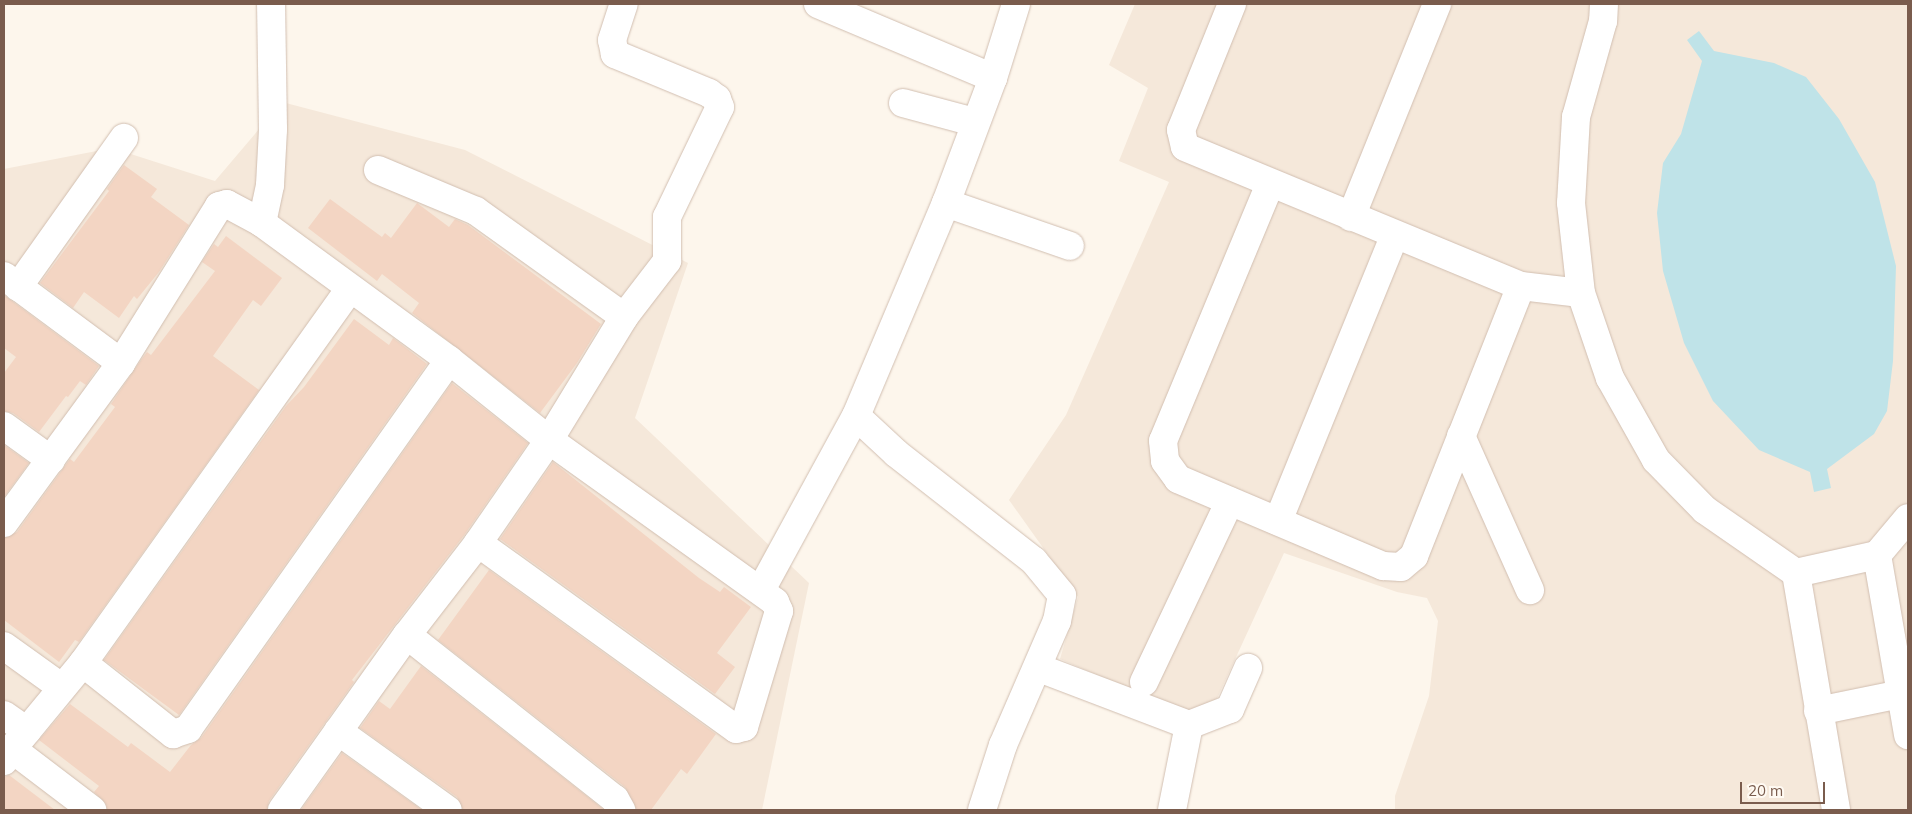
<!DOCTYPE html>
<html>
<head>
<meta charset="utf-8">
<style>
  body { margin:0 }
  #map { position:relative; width:1912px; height:814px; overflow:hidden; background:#fdf6ec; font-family:Mulish,sans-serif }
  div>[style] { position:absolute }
  .residential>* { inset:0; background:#f5e8da }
  .water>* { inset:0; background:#bfe3e8 }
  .building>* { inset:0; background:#f3d5c3 }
  .roads { filter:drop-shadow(0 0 1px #d1beb0) drop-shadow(0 0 1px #d1beb0) }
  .minor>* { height:28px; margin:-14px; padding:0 14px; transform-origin:14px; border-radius:14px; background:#fff }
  span { translate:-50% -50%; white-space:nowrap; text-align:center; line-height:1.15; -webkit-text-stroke:5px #fffaf3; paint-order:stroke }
  .frame { position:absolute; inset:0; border:5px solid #7a5c4d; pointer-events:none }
  .scale { position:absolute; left:1740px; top:782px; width:85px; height:22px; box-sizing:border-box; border:2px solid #7a5c4d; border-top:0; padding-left:6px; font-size:15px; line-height:18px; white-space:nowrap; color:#7a5c4d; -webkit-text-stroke:4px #fffaf3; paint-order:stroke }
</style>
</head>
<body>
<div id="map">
  <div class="residential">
    <div style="clip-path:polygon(1135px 4px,1908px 4px,1908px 810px,1395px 810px,1395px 796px,1429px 696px,1438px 621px,1427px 598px,1397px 592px,1284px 553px,1214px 705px,1188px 714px,1060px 659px,1078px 597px,1009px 500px,1066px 415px,1169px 182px,1119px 161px,1148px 88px,1109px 65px)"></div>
    <div style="clip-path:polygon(282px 102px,465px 150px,688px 263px,635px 418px,809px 583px,762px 810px,4px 810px,4px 169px,112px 148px,215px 181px)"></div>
  </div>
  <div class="water">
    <div style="clip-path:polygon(1699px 31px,1714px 51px,1774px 63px,1806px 77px,1839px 119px,1875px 182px,1896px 266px,1893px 361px,1887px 411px,1874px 434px,1827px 469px,1831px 488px,1814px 492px,1810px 472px,1759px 450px,1713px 401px,1684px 343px,1663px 271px,1657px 213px,1663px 163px,1681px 134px,1702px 61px,1687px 40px)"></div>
  </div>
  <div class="building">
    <div style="clip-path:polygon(124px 165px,157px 189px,151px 197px,189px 225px,159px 272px,137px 299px,134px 296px,119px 318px,84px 292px,73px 308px,40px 283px,109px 191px,107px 189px)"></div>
    <div style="clip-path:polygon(330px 199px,382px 237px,385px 233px,391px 238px,417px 203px,449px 227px,455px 219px,468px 225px,601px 324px,577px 363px,540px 413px,412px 313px,419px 303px,382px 274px,377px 281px,308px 228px)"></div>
    <div style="clip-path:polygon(226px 236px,282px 278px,261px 306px,253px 300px,213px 356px,259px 390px,79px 642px,75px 640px,59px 662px,4px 620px,4px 538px,17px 532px,70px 459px,74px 462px,115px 407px,111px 404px,141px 360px,147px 352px,151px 355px,215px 271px,202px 262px,214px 244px,218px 247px)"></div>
    <div style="clip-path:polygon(4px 295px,99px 366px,86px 385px,80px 381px,68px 397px,66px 396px,39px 432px,13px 413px,4px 411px,4px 373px,16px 357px,4px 348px)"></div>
    <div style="clip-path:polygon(354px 319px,389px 345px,393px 338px,427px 364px,179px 715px,104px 660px,286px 406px,304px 387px)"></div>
    <div style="clip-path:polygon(452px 383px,528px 443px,465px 534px,352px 680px,354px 682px,269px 801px,267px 810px,107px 810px,106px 804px,94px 792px,99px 786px,39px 740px,70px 704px,128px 747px,131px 743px,170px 772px,191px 745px,201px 738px)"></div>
    <div style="clip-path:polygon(4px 445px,29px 463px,4px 497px)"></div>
    <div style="clip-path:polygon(553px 462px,699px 578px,720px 592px,724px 587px,751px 607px,717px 653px,735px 667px,715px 694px,500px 539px)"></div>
    <div style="clip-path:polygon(489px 570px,716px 734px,687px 774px,681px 769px,651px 810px,637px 810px,625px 787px,438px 640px)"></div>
    <div style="clip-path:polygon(421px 666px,603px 809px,603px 810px,463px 810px,457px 797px,360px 728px,379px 701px,390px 709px)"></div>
    <div style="clip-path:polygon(342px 753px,422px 810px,301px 810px)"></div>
    <div style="clip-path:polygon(9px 775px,55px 810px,4px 810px,4px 777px)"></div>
  </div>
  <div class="roads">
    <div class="minor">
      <div style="left:818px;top:4px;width:190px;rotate:22.9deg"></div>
      <div style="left:1232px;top:4px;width:136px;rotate:112deg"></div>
      <div style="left:1181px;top:130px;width:17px;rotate:77deg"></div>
      <div style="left:1185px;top:147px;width:364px;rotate:22.5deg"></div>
      <div style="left:1521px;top:286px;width:60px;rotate:6.7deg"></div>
      <div style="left:1604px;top:4px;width:17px;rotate:93deg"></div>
      <div style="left:1603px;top:21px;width:100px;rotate:105.7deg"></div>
      <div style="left:1576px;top:117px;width:86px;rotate:93.3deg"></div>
      <div style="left:1571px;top:203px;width:91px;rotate:83.7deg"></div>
      <div style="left:1581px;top:293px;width:90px;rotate:71.2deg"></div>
      <div style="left:1610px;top:378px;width:94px;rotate:60.7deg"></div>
      <div style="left:1656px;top:460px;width:70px;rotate:45.6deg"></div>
      <div style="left:1705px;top:510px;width:111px;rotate:34.7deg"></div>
      <div style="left:1796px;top:573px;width:83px;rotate:-12.5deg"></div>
      <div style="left:1877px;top:555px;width:48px;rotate:-50deg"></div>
      <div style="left:903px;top:103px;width:73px;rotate:15deg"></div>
      <div style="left:378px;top:170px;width:106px;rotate:22.7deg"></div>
      <div style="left:476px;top:211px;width:182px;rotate:35.6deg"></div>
      <div style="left:1270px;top:184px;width:278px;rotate:112.6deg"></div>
      <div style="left:1163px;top:441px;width:20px;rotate:84deg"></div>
      <div style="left:1165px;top:461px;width:22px;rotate:54deg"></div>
      <div style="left:1178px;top:479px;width:223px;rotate:23deg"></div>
      <div style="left:1383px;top:566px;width:18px;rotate:3deg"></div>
      <div style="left:1401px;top:567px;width:17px;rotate:-40deg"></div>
      <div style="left:1414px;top:556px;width:290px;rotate:-68.4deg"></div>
      <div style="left:946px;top:203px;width:131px;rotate:19.1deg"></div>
      <div style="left:1351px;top:217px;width:230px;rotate:-68deg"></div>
      <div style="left:262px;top:223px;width:39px;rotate:-78deg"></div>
      <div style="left:270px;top:185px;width:56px;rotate:-86.9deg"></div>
      <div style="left:273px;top:129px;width:125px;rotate:-90.9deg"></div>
      <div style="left:4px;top:276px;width:146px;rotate:36.6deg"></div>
      <div style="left:18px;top:287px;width:183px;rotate:-54.6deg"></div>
      <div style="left:349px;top:290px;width:458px;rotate:125.5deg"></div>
      <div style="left:83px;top:663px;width:115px;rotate:38.3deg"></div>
      <div style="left:173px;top:734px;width:16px;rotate:-18deg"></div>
      <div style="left:188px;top:729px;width:452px;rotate:-54.7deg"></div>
      <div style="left:4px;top:426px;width:58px;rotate:35.9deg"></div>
      <div style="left:1461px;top:436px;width:169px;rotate:65.9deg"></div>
      <div style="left:1278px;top:521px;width:309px;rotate:-67.8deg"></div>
      <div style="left:4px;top:523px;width:198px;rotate:-53.8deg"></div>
      <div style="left:121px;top:363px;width:185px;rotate:-58deg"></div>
      <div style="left:219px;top:206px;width:8px;rotate:-14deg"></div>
      <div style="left:227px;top:204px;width:40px;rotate:28deg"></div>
      <div style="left:262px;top:223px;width:232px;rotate:36.2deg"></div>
      <div style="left:449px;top:360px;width:128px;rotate:38.7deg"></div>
      <div style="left:549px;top:440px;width:278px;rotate:35.6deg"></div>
      <div style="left:775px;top:602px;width:10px;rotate:66deg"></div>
      <div style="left:779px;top:611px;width:121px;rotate:106.8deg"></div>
      <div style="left:744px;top:727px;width:8px;rotate:166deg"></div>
      <div style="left:736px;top:729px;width:318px;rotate:-144.2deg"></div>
      <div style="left:1877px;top:555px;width:183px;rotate:80.2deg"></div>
      <div style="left:1796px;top:573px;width:240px;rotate:80.4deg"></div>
      <div style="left:761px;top:590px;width:198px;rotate:-61.4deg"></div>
      <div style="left:407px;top:635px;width:265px;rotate:38.3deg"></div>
      <div style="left:615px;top:799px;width:13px;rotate:61deg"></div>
      <div style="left:4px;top:646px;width:70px;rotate:35.7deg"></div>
      <div style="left:1039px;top:668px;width:160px;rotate:20.8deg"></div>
      <div style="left:1189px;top:725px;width:44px;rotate:-21.3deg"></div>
      <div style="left:1230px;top:709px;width:45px;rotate:-66.3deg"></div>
      <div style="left:1144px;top:682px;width:200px;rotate:-64.6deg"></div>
      <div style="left:1818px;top:711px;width:85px;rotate:-11.6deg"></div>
      <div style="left:4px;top:715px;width:28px;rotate:35deg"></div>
      <div style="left:338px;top:731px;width:135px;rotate:35.7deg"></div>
      <div style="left:12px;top:749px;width:112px;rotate:-50.5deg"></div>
      <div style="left:4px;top:761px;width:14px;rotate:-56deg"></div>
      <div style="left:12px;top:749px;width:101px;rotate:37.3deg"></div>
      <div style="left:282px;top:810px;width:215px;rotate:-54.5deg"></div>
      <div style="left:407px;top:635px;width:116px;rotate:-52.3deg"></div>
      <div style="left:478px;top:543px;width:125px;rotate:-55.4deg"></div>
      <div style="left:549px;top:440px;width:144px;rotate:-58.6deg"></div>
      <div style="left:624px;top:317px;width:71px;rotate:-52.5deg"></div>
      <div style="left:667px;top:261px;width:44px;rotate:-90deg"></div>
      <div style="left:667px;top:217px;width:122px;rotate:-64.3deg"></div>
      <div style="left:720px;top:107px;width:9px;rotate:-111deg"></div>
      <div style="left:717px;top:99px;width:10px;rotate:-143deg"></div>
      <div style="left:709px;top:93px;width:102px;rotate:-157.5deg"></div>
      <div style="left:615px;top:54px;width:14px;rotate:-102deg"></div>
      <div style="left:612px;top:40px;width:38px;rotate:-72deg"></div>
      <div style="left:982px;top:810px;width:68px;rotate:-72.1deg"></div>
      <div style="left:1003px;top:745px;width:135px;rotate:-66.5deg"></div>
      <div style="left:1057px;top:621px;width:26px;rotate:-79deg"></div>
      <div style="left:1062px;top:595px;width:44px;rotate:-129.5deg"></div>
      <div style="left:1034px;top:561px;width:175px;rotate:-142deg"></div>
      <div style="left:896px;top:453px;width:54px;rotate:-137.2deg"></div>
      <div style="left:856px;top:416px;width:231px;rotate:-67.1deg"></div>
      <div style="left:946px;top:203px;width:134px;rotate:-69.4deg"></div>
      <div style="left:993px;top:78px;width:77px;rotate:-72.7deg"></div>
      <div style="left:1172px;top:810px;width:87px;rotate:-78.7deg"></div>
    </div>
  </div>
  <div class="frame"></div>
  <div class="scale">20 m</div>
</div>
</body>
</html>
